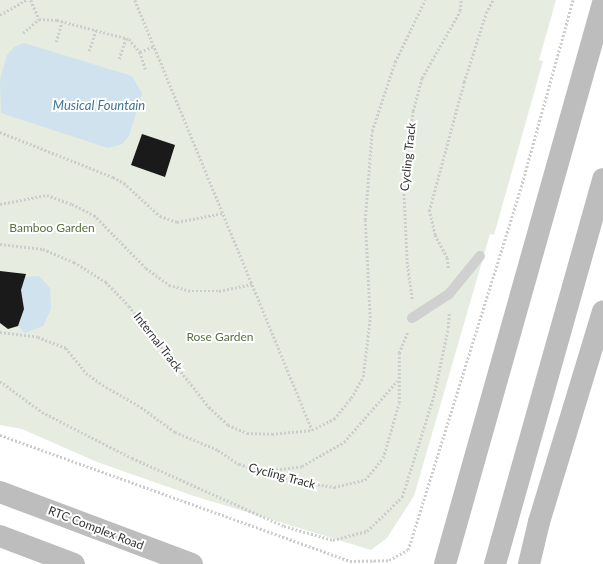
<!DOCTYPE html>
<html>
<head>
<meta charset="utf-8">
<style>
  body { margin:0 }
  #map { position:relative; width:603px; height:564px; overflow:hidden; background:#fff; font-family:Lato,sans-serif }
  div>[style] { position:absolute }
  .green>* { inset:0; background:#e6ecdf }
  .water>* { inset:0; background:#cfe2ee }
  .building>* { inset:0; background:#1a1a1a }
  .path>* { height:2.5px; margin-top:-1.25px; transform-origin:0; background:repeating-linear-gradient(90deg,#cdcdcd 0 2px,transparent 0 4px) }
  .lane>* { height:10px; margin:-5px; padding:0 5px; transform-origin:5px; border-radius:5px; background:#d0d0d0 }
  .secondary>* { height:22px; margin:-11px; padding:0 11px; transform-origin:11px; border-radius:11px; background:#bdbdbd }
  span { translate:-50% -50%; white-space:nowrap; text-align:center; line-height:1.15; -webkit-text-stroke:4px #fff; paint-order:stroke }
  .street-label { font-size:12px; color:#333 }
  .park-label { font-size:12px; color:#56703f }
  .water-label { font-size:13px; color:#3f7597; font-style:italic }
</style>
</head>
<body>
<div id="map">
  <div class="green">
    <div style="clip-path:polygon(0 0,556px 0,539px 60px,543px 61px,494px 235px,490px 234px,414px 496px,387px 538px,371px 550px,194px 496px,97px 462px,22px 429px,0 425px)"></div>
  </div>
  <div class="water">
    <div style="clip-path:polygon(24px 43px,132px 76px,142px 93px,129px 136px,122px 144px,108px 148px,1px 113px,0 80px,7px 55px,14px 47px)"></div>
    <div style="clip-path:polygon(39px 276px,50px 288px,51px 309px,43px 326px,25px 333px,18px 326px,24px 309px,21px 290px,25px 277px)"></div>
  </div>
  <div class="building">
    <div style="clip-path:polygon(142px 134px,175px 145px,165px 177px,131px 165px)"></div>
    <div style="clip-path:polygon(0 271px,26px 274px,21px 290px,24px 309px,18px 326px,8px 329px,0 323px)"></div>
  </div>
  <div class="path">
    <div style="left:31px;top:0;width:21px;rotate:67deg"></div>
    <div style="left:135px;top:0;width:465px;rotate:67.6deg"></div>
    <div style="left:0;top:15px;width:30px;rotate:-30deg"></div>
    <div style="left:23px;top:33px;width:21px;rotate:-41deg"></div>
    <div style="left:39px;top:19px;width:18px;rotate:3deg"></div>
    <div style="left:57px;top:20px;width:74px;rotate:14.8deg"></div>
    <div style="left:129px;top:39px;width:17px;rotate:50deg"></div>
    <div style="left:140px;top:52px;width:19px;rotate:72deg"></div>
    <div style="left:56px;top:42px;width:22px;rotate:-74deg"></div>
    <div style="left:89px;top:51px;width:22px;rotate:-72deg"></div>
    <div style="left:140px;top:52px;width:15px;rotate:-23deg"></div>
    <div style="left:119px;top:59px;width:22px;rotate:-72deg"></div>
    <div style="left:0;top:132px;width:122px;rotate:21.7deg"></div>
    <div style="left:113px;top:177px;width:13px;rotate:29deg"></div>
    <div style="left:124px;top:183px;width:49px;rotate:42.5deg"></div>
    <div style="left:160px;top:216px;width:18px;rotate:19deg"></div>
    <div style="left:177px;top:222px;width:47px;rotate:-11.1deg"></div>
    <div style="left:0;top:204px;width:48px;rotate:-10.8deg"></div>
    <div style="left:47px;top:195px;width:27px;rotate:20deg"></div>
    <div style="left:72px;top:204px;width:25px;rotate:27deg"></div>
    <div style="left:94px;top:215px;width:74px;rotate:45.5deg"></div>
    <div style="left:146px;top:268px;width:29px;rotate:36deg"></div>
    <div style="left:169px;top:285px;width:24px;rotate:15deg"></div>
    <div style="left:192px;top:291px;width:27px"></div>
    <div style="left:219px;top:291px;width:34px;rotate:-12deg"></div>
    <div style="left:0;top:244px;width:43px;rotate:6.6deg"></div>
    <div style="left:43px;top:249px;width:34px;rotate:23deg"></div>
    <div style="left:74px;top:262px;width:38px;rotate:32deg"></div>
    <div style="left:106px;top:282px;width:33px;rotate:46deg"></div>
    <div style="left:129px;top:306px;width:129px;rotate:51.6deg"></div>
    <div style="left:209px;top:407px;width:26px;rotate:43deg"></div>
    <div style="left:228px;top:425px;width:21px;rotate:23deg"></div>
    <div style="left:247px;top:433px;width:25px;rotate:2deg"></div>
    <div style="left:272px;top:434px;width:40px;rotate:-5.7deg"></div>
    <div style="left:312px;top:430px;width:25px;rotate:-27deg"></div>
    <div style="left:334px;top:419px;width:27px;rotate:-51deg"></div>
    <div style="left:351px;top:398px;width:24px;rotate:-60deg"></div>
    <div style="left:363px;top:377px;width:59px;rotate:-83.2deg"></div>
    <div style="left:370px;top:318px;width:98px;rotate:-92.9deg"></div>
    <div style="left:365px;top:220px;width:89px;rotate:-85.5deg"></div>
    <div style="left:372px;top:131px;width:73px;rotate:-71.6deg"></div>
    <div style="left:395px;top:62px;width:69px;rotate:-64.2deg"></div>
    <div style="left:448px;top:268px;width:10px;rotate:-96deg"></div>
    <div style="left:447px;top:258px;width:26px;rotate:-118deg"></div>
    <div style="left:435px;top:235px;width:25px;rotate:-104deg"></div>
    <div style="left:429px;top:211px;width:134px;rotate:-74.8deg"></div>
    <div style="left:464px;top:82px;width:72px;rotate:-72.3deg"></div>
    <div style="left:486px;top:13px;width:15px;rotate:-62deg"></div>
    <div style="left:412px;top:299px;width:35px;rotate:-98deg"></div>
    <div style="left:407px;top:264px;width:84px;rotate:-92.7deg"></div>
    <div style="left:403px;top:180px;width:70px;rotate:-81.8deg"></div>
    <div style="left:413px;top:111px;width:34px;rotate:-75deg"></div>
    <div style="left:422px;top:78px;width:77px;rotate:-60.4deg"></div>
    <div style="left:460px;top:11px;width:11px;rotate:-85deg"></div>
    <div style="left:0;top:332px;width:38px;rotate:7deg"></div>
    <div style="left:38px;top:337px;width:30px;rotate:21deg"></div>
    <div style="left:66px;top:348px;width:32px;rotate:51deg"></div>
    <div style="left:86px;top:373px;width:24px;rotate:35deg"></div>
    <div style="left:106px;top:387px;width:40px;rotate:29.7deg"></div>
    <div style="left:141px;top:407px;width:42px;rotate:36.3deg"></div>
    <div style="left:175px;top:432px;width:47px;rotate:22.7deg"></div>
    <div style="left:218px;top:450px;width:25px;rotate:34deg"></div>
    <div style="left:239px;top:464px;width:53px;rotate:17.4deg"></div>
    <div style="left:290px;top:480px;width:45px;rotate:9deg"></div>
    <div style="left:334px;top:487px;width:32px;rotate:-13deg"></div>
    <div style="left:365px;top:480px;width:28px;rotate:-51deg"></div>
    <div style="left:383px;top:458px;width:57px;rotate:-73.8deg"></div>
    <div style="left:399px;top:403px;width:50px;rotate:-90deg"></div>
    <div style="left:399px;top:353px;width:22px;rotate:-68deg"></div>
    <div style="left:0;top:381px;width:52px;rotate:36.4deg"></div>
    <div style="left:42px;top:412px;width:101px;rotate:27.1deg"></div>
    <div style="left:132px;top:458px;width:167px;rotate:24.1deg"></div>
    <div style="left:284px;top:526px;width:51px;rotate:15.9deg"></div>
    <div style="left:333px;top:540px;width:35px;rotate:-15deg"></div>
    <div style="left:367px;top:531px;width:49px;rotate:-44.2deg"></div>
    <div style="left:402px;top:497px;width:107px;rotate:-72.6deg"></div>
    <div style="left:434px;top:395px;width:68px;rotate:-78.2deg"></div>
    <div style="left:448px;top:328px;width:15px;rotate:-86deg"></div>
    <div style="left:0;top:435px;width:372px;rotate:19.8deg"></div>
    <div style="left:350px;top:561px;width:39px;rotate:-1deg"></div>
    <div style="left:389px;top:560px;width:21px;rotate:-28deg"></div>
    <div style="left:408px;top:550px;width:380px;rotate:-72.7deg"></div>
    <div style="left:521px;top:187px;width:194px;rotate:-74.5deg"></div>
    <div style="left:264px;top:471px;width:38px;rotate:-7deg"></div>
    <div style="left:302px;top:466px;width:48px;rotate:-29.7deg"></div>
    <div style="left:344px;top:442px;width:81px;rotate:-49deg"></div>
    <div style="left:374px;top:560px;width:4px;rotate:76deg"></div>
  </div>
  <div class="lane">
    <div style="left:412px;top:318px;width:44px;rotate:-33deg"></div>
    <div style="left:449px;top:294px;width:49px;rotate:-50.8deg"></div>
  </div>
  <div class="secondary">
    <div style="left:0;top:492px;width:205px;rotate:20.6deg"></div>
    <div style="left:0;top:536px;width:79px;rotate:20.7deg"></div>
    <div style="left:445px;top:564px;width:583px;rotate:-74.27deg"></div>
    <div style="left:495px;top:564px;width:400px;rotate:-74.3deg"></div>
    <div style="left:529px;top:564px;width:43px;rotate:-76.6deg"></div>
    <div style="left:539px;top:522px;width:220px;rotate:-73.1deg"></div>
  </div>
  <div class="street-label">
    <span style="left:408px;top:157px;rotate:-84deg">Cycling Track</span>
    <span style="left:158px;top:342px;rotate:52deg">Internal Track</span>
    <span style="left:282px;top:476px;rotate:15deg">Cycling Track</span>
    <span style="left:96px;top:528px;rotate:21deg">RTC Complex Road</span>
  </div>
  <div class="park-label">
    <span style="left:52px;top:228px">Bamboo Garden</span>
    <span style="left:220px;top:337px">Rose Garden</span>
  </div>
  <div class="water-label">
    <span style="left:99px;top:105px">Musical Fountain</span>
  </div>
</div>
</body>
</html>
